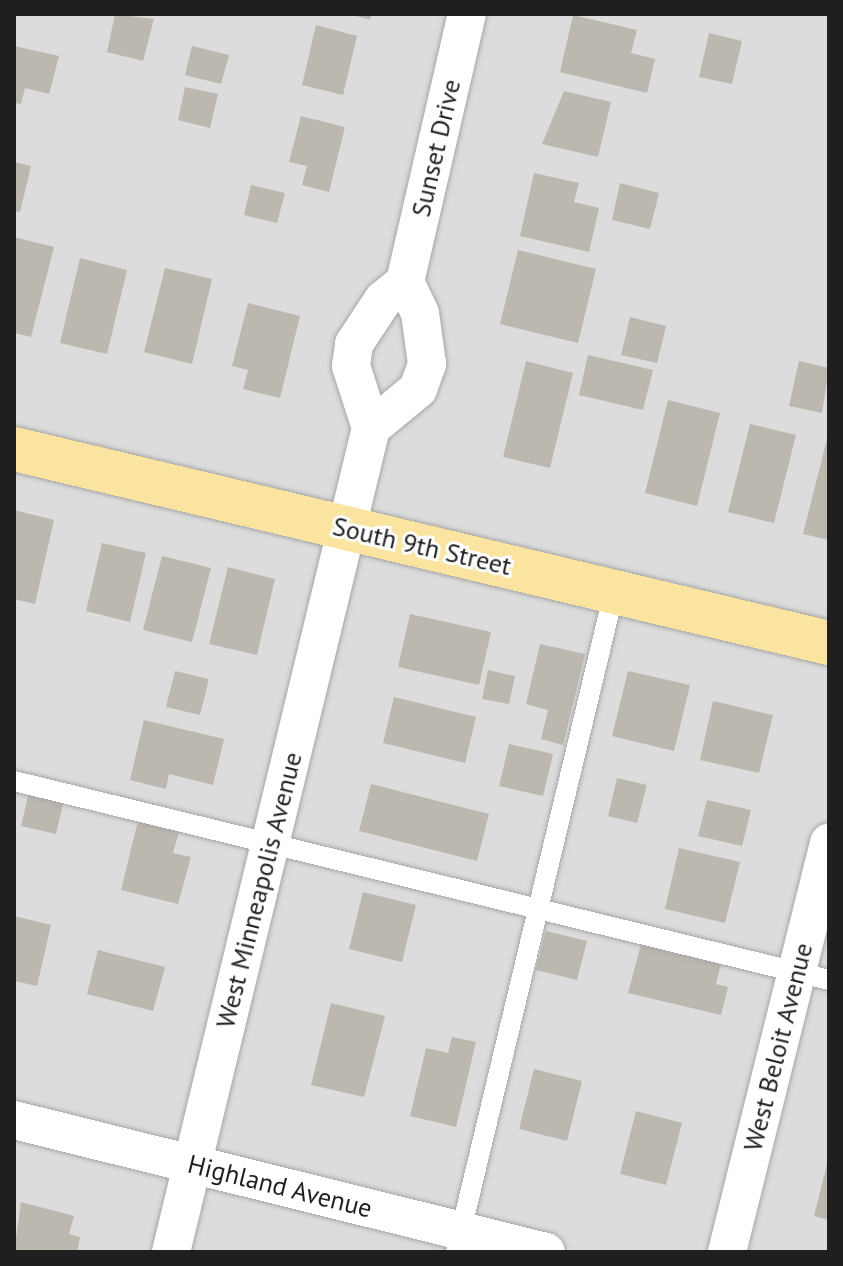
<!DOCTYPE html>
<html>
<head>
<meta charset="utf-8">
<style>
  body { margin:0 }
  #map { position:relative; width:843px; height:1266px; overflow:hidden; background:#f0eee6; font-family:"PT Sans",sans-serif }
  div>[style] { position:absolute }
  .residential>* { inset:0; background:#dddcdc }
  .building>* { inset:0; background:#bcb7af }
  .roads { filter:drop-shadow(0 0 2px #a6a6a6) drop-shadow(0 0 2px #a6a6a6) }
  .service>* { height:20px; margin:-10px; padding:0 10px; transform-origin:10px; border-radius:10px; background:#fff }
  .minor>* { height:38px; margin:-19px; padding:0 19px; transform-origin:19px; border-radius:19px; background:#fff }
  .primary>* { height:44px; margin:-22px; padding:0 22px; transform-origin:22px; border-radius:22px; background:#fae4a0 }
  span { translate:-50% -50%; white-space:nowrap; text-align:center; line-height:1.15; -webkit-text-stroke:6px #fff; paint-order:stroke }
  .street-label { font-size:26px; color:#1f1f1f }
  .frame { position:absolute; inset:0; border:16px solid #1f1f1f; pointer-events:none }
</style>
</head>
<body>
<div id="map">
  <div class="residential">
    <div style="clip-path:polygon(14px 14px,829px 14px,829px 1252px,14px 1252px)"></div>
  </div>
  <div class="building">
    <div style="clip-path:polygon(115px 14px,154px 19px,143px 61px,107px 52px)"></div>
    <div style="clip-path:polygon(349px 14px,372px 14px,370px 20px)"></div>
    <div style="clip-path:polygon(573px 15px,637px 30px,631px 53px,655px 59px,647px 93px,560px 72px)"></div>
    <div style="clip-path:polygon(316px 25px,357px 36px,343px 95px,302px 85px)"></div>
    <div style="clip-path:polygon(709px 33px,742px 41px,732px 84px,699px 77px)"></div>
    <div style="clip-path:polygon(14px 46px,59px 56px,49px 94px,25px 88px,21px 104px,14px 103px)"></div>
    <div style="clip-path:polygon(192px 46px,229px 55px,221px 84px,185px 75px)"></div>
    <div style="clip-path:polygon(185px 87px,218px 94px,210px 128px,178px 120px)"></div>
    <div style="clip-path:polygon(564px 91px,611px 102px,598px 157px,542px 144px)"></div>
    <div style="clip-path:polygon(301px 116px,345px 127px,329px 192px,302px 185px,307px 166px,289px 162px)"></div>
    <div style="clip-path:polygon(14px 162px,31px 166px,20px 212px,14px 211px)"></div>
    <div style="clip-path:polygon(534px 173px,579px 183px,574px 202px,599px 208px,589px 252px,520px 236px)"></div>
    <div style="clip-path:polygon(620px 183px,659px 193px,650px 229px,612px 220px)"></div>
    <div style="clip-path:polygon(251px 185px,285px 193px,277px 223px,244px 215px)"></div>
    <div style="clip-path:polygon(14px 237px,54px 247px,31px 337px,14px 333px)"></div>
    <div style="clip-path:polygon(518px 250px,596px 269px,578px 343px,500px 324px)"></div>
    <div style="clip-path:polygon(80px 258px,127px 270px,107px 354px,60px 343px)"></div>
    <div style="clip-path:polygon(165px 268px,212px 279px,192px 364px,144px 352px)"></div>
    <div style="clip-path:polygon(248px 303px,300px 316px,280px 398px,243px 389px,248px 370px,232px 366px)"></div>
    <div style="clip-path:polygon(630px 317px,666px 326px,657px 363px,621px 355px)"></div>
    <div style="clip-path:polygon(588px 355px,653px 370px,643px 410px,579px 395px)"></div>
    <div style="clip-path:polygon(526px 361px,573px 373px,550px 468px,503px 457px)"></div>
    <div style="clip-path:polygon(799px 361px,829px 368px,822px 413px,789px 406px)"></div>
    <div style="clip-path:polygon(668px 400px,720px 413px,697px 506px,645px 493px)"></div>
    <div style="clip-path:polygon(750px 424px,796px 435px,774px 523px,728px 512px)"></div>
    <div style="clip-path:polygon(828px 435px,829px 435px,829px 540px,803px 534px)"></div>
    <div style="clip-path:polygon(14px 510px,54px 520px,35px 604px,14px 599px)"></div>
    <div style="clip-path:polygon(102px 543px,146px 553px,130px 622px,86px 611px)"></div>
    <div style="clip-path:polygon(162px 556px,211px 568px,192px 642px,143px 630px)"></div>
    <div style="clip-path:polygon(228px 567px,275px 579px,257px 655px,209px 644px)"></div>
    <div style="clip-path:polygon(410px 614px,491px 632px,479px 685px,398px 667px)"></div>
    <div style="clip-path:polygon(540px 644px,585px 654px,563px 745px,541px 739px,548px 710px,526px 704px)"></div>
    <div style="clip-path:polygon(488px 670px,515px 676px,509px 704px,482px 699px)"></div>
    <div style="clip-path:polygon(175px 671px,209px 679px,200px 715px,166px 707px)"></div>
    <div style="clip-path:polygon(628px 671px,690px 685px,674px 751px,612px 736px)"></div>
    <div style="clip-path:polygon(394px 697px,476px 717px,465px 763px,383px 743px)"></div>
    <div style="clip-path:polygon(713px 701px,773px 715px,759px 773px,700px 760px)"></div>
    <div style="clip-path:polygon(144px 720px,224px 739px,213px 785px,169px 774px,166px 789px,130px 780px)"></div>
    <div style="clip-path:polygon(509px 744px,553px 754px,543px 796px,499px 786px)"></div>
    <div style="clip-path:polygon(617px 778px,647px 785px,637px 823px,608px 816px)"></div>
    <div style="clip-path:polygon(371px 784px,489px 814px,477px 861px,359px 831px)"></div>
    <div style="clip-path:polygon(29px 792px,64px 800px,56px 834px,21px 826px)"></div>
    <div style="clip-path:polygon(707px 800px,751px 810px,742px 846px,698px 836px)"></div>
    <div style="clip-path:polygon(138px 821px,179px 832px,173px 853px,191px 857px,178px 904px,121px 890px)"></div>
    <div style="clip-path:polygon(679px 848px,740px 862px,725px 923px,665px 909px)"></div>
    <div style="clip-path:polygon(363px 892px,416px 905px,402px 962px,349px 949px)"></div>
    <div style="clip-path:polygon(14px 916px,51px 925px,37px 986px,14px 981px)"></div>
    <div style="clip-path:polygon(546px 931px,587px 941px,577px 980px,536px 970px)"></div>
    <div style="clip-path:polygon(641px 944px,721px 964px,716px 984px,728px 987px,721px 1015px,628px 993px)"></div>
    <div style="clip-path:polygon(98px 950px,165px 967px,153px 1011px,87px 994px)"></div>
    <div style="clip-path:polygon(331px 1003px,385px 1016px,364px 1097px,311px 1085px)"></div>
    <div style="clip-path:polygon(452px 1037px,476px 1042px,456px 1127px,410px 1116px,426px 1048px,448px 1053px)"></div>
    <div style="clip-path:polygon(534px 1069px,582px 1081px,567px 1141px,519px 1129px)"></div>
    <div style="clip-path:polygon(636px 1111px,682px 1123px,666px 1185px,620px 1174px)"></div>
    <div style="clip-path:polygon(828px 1160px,829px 1160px,829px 1220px,814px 1216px)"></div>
    <div style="clip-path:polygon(21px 1202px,74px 1216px,69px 1234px,80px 1237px,77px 1252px,14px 1252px)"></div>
  </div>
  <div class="roads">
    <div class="service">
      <div style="left:14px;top:781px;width:839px;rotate:13.72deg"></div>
      <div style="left:456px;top:1252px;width:679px;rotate:-76.54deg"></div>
    </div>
    <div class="minor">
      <div style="left:371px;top:428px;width:61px;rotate:-39.7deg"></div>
      <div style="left:418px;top:389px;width:27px;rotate:-70deg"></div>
      <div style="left:427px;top:364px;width:51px;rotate:-97.8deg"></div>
      <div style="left:420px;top:313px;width:34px;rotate:-116deg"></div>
      <div style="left:14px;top:1120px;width:548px;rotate:13.93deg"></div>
      <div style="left:171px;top:1252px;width:848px;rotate:-76.36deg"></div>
      <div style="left:371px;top:428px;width:65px;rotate:-107.9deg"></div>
      <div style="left:351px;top:366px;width:22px;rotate:-82deg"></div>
      <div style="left:354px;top:344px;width:53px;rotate:-56.6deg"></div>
      <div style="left:383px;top:300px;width:28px;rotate:-39deg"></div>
      <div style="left:405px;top:282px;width:275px;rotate:-77deg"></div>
      <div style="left:727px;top:1252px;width:422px;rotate:-76deg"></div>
    </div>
    <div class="primary">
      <div style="left:14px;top:449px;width:838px;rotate:13.39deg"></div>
    </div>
  </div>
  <div class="street-label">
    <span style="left:436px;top:148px;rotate:-77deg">Sunset Drive</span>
    <span style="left:422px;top:546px;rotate:13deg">South 9th Street</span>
    <span style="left:259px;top:890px;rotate:-76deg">West Minneapolis Avenue</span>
    <span style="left:778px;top:1047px;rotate:-76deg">West Beloit Avenue</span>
    <span style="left:280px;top:1186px;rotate:14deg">Highland Avenue</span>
  </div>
  <div class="frame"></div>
</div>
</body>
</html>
